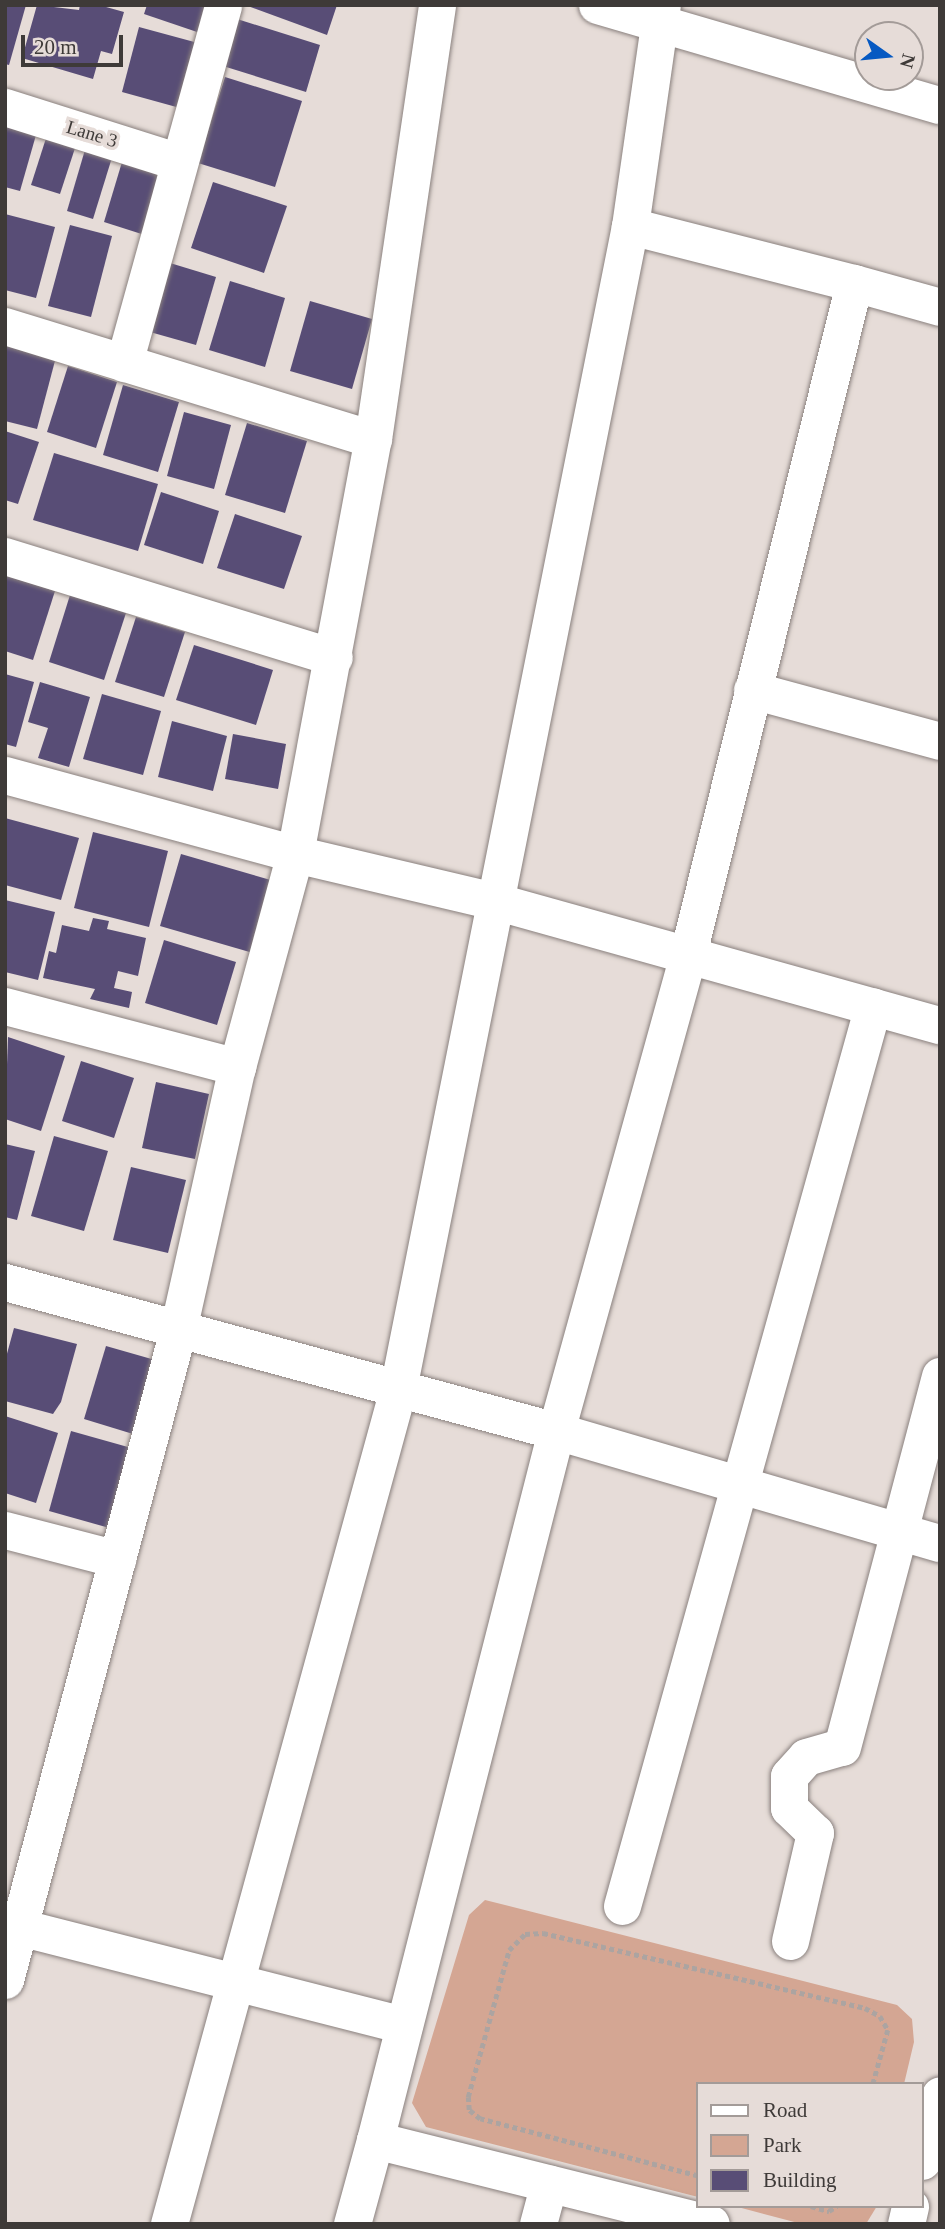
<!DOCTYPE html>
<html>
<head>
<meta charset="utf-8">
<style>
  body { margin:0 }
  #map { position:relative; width:945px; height:2229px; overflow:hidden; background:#e6dcd8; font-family:Georgia,serif }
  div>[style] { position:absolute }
  .green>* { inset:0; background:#d4a693 }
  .building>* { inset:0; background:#584d76 }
  .path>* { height:4.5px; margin-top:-2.25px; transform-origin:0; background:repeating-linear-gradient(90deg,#aca4a1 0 5px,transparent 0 8.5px) }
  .roads { filter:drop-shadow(0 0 2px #8a817e) drop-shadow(0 0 2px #8a817e) }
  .minor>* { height:37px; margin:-18.5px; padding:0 18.5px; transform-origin:18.5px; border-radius:18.5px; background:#fff }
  span { translate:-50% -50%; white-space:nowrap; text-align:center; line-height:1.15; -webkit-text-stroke:7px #e6dcd8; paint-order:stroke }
  .street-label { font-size:19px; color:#3e3a38 }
  .frame { position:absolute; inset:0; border:7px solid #3e3a38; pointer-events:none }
  .legend { position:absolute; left:696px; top:2082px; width:228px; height:126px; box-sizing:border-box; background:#e6dcd8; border:2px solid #a39b98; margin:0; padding:9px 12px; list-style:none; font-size:21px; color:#3e3a38 }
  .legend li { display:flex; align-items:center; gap:14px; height:35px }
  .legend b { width:35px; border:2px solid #a39b98 }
  .north { position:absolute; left:854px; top:21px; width:70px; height:70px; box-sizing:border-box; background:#e6dcd8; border:2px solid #a39b98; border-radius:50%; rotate:105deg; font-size:19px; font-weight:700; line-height:28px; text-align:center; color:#3e3a38 }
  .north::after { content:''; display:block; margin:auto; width:24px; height:32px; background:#0659c2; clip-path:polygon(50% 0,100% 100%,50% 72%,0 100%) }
  .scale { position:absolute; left:21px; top:35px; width:102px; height:32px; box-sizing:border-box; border:4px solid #3e3a38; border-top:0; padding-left:9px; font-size:21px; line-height:24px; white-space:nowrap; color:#3e3a38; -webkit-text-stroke:5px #e6dcd8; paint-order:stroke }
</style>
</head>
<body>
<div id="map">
  <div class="green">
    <div style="clip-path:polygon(485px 1900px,897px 2005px,912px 2019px,914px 2042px,904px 2084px,698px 2084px,698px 2197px,426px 2127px,412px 2103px,469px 1915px)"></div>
    <div style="clip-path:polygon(734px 2206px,877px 2206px,866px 2224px,802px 2224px)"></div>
  </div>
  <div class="building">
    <div style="clip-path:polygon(5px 5px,26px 5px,9px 65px,5px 64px)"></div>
    <div style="clip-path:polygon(37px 5px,79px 10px,80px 5px,99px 5px,124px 12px,112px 54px,101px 51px,93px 79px,22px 58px)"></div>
    <div style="clip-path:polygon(147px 5px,209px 5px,200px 33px,144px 14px)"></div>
    <div style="clip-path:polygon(245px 5px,337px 5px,327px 35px)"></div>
    <div style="clip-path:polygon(237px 19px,320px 45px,306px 92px,223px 66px)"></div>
    <div style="clip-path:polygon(139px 27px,198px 43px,180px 108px,122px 92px)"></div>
    <div style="clip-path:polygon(225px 77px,302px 101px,275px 187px,198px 163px)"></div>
    <div style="clip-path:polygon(5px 118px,38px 128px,20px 191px,5px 187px)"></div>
    <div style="clip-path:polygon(48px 132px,77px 142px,60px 194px,31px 185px)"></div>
    <div style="clip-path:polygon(87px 143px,114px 151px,93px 219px,67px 211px)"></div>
    <div style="clip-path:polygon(125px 152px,172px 167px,151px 237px,104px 222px)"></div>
    <div style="clip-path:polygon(213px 182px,287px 206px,264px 273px,191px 248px)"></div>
    <div style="clip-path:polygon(5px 214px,55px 227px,36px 298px,5px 290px)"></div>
    <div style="clip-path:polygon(70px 225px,112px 236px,91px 317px,48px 306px)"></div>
    <div style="clip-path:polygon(170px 263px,216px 277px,196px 345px,150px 332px)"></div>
    <div style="clip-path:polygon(230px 281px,285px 298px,265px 367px,209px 350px)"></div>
    <div style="clip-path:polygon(310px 301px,372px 319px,352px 389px,290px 371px)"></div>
    <div style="clip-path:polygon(6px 344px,56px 357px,37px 429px,5px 421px)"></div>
    <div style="clip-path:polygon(68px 366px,117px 382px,96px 448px,47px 432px)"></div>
    <div style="clip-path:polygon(123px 385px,179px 402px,158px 472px,103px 455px)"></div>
    <div style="clip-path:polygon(184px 412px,231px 425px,214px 489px,167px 476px)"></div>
    <div style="clip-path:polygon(247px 423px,307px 441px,285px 513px,225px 495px)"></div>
    <div style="clip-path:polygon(5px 431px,39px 442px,18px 504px,5px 500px)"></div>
    <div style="clip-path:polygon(54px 453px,158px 484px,138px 551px,33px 520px)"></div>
    <div style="clip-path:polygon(161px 492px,219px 511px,203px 564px,144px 545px)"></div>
    <div style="clip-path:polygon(235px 514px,302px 536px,284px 589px,217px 568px)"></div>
    <div style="clip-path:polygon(5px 575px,55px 591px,33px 660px,5px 651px)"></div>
    <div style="clip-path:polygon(70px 595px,126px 613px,104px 680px,49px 662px)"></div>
    <div style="clip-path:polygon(136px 617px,185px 632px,164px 697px,115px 682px)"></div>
    <div style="clip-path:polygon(194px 645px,273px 670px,256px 725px,176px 700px)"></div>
    <div style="clip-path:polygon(5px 674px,34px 682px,16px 747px,5px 744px)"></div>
    <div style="clip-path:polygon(40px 682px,90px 697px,69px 767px,38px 758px,48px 728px,28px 722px)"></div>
    <div style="clip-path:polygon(102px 694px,161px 711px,143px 775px,83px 759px)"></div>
    <div style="clip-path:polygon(172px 721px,227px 736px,213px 791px,158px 777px)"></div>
    <div style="clip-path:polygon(233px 734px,286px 744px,278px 789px,225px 779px)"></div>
    <div style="clip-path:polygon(5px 818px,79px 838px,61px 900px,5px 885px)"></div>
    <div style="clip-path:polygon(93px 832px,168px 851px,149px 927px,74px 908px)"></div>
    <div style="clip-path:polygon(181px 854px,274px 881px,253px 953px,160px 926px)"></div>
    <div style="clip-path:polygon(5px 900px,55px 912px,38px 980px,5px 972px)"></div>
    <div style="clip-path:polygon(93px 918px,109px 921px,107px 929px,146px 938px,138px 976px,118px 971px,114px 988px,132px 992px,129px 1008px,90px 999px,95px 989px,43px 978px,49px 951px,56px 953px,62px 925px,89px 931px)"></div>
    <div style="clip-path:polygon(164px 940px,236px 962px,217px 1025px,145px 1003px)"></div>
    <div style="clip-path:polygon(8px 1037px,65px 1056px,41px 1131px,5px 1119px)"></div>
    <div style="clip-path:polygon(81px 1061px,134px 1078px,114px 1138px,62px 1121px)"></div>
    <div style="clip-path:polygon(156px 1082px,209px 1094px,195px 1159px,142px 1148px)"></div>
    <div style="clip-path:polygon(54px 1136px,108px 1151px,84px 1231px,31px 1216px)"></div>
    <div style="clip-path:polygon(5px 1144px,35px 1151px,17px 1220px,5px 1217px)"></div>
    <div style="clip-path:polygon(131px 1167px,186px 1180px,168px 1253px,113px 1240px)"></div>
    <div style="clip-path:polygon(14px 1328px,77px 1344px,61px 1402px,53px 1414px,5px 1401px,5px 1361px)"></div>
    <div style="clip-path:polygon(106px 1346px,155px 1360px,133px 1434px,84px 1419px)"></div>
    <div style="clip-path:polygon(5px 1416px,58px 1433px,36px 1503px,5px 1493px)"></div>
    <div style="clip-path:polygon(71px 1431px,135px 1449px,113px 1529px,49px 1511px)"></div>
  </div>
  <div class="path">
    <div style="left:698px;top:2176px;width:225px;rotate:-165.3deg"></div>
    <div style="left:480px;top:2119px;width:14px;rotate:-141deg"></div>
    <div style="left:469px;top:2110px;width:13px;rotate:-94deg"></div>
    <div style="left:468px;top:2097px;width:153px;rotate:-74.4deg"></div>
    <div style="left:509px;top:1950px;width:23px;rotate:-45deg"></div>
    <div style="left:525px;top:1934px;width:18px;rotate:-3deg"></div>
    <div style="left:543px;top:1933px;width:331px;rotate:13.1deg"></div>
    <div style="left:865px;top:2008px;width:17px;rotate:28deg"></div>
    <div style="left:880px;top:2016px;width:16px;rotate:60deg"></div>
    <div style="left:888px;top:2030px;width:56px;rotate:105.5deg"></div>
    <div style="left:811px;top:2206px;width:19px;rotate:16deg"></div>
    <div style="left:829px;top:2211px;width:9px;rotate:-32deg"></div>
  </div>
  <div class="roads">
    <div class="minor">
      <div style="left:597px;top:5px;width:357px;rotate:16.3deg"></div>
      <div style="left:5px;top:107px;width:182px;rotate:17.5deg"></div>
      <div style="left:630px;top:226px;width:231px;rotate:14.3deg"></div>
      <div style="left:5px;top:326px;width:385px;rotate:17.1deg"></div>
      <div style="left:124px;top:363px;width:371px;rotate:-74.5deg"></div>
      <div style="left:5px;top:556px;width:344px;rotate:17.1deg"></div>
      <div style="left:752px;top:690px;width:195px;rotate:15.2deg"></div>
      <div style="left:5px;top:775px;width:301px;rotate:15.2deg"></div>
      <div style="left:295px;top:854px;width:209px;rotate:13.3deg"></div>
      <div style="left:498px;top:902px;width:459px;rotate:15.6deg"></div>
      <div style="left:5px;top:1006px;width:240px;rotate:14.7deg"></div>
      <div style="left:5px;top:1282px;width:571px;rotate:15.13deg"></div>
      <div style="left:556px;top:1431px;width:400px;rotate:16.3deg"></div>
      <div style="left:5px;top:1530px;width:116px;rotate:14.5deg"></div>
      <div style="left:622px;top:1906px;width:934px;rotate:-74.42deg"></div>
      <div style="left:19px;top:1927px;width:397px;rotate:14.3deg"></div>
      <div style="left:790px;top:1941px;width:111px;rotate:-77deg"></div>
      <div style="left:815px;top:1833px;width:36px;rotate:-136deg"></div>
      <div style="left:789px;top:1808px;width:32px;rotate:-90deg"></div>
      <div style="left:789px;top:1776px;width:25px;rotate:-48deg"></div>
      <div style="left:806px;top:1757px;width:37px;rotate:-16deg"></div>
      <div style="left:842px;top:1747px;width:384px;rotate:-75.2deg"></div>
      <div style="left:5px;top:1980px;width:673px;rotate:-75.1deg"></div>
      <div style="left:178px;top:1330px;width:270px;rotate:-77.4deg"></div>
      <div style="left:237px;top:1067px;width:221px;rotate:-74.8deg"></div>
      <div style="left:295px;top:854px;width:422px;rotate:-79.4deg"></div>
      <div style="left:373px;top:439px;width:439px;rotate:-81.6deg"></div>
      <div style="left:375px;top:2140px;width:732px;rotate:-75.68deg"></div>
      <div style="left:556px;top:1431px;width:495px;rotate:-74.5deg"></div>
      <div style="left:688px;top:954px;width:691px;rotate:-76.1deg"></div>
      <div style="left:854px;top:283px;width:89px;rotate:15.6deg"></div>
      <div style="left:922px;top:2161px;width:68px;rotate:-74.7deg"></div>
      <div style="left:169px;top:2224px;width:866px;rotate:-74.66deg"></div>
      <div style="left:398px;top:1389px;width:1186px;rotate:-78.72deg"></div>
      <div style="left:630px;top:226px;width:223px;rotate:-81.8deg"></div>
      <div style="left:352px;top:2224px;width:87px;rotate:-74.7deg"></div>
      <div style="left:375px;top:2140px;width:346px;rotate:14deg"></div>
      <div style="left:538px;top:2224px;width:42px;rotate:-75deg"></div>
      <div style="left:906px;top:2224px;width:18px;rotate:-77deg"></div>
    </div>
  </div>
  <div class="street-label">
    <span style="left:92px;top:134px;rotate:17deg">Lane 3</span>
  </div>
  <div class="frame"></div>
  <ul class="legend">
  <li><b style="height:9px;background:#fff"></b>Road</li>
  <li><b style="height:19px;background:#d4a693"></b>Park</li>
  <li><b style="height:19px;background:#584d76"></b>Building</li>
  </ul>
  <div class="north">N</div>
  <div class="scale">20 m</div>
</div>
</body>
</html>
